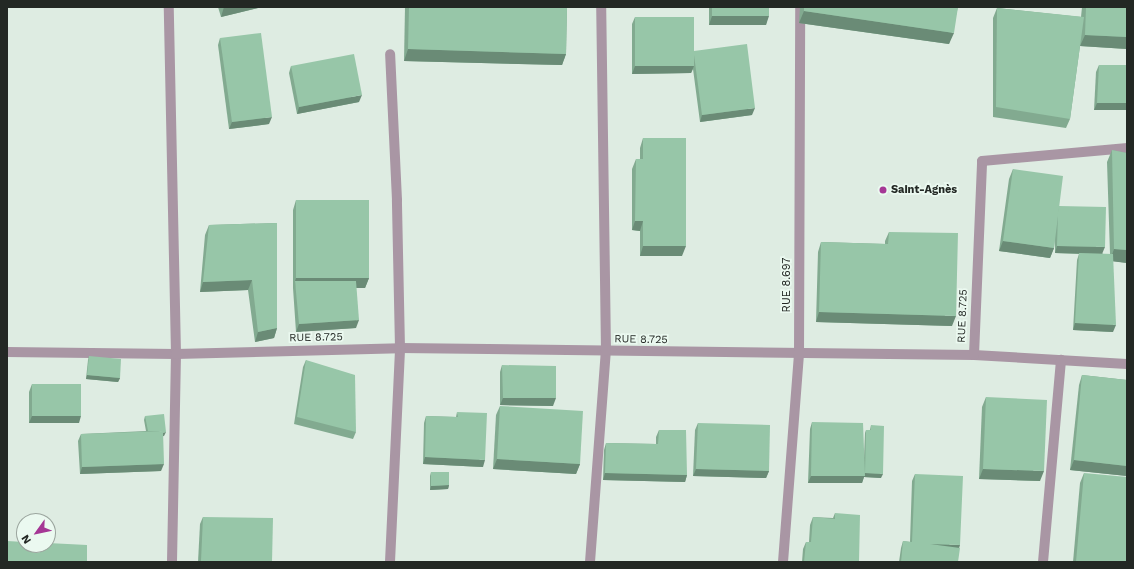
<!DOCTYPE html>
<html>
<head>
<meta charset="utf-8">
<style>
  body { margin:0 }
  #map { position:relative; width:1134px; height:569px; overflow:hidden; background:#deece2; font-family:"Work Sans",sans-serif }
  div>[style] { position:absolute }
  .minor>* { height:10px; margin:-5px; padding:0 5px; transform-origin:5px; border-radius:5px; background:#a996a4 }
  .wall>* { inset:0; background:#82aa90 }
  .shaded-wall>* { inset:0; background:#6a8b76 }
  .building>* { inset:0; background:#97c6a8 }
  .dots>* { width:11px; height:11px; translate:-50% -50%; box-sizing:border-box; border:2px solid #ebf9f0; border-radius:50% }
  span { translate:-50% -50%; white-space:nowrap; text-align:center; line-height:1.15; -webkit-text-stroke:3.5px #ebf9f0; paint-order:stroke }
  .poi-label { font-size:11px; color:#232824; font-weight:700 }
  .left { translate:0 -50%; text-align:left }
  .street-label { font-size:11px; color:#232824 }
  .frame { position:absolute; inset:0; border:8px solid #232824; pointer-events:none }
  .north { position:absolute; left:16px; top:513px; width:40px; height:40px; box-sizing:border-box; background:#ebf9f0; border:1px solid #9ba59e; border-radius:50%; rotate:237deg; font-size:11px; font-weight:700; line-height:16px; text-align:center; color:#232824 }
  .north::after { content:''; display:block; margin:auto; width:14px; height:18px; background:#a53795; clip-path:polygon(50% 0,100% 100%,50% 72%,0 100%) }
</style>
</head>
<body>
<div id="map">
  <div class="minor">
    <div style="left:7px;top:352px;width:169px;rotate:0.7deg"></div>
    <div style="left:176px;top:354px;width:347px;rotate:-91.2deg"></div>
    <div style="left:974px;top:355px;width:153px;rotate:3.4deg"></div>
    <div style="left:172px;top:562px;width:208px;rotate:-88.9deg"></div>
    <div style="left:176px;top:354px;width:224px;rotate:-1.5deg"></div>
    <div style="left:400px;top:348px;width:574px;rotate:0.7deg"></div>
    <div style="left:974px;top:355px;width:194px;rotate:-87.6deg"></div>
    <div style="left:982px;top:161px;width:146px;rotate:-5.1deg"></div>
    <div style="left:390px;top:562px;width:214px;rotate:-87.3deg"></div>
    <div style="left:400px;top:348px;width:148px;rotate:-91.2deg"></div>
    <div style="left:397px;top:200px;width:146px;rotate:-92.7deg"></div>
    <div style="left:590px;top:562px;width:212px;rotate:-85.7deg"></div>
    <div style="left:606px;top:351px;width:344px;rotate:-90.8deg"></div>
    <div style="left:783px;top:562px;width:208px;rotate:-85.6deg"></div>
    <div style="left:799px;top:355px;width:348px;rotate:-89.8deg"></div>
    <div style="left:1043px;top:562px;width:203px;rotate:-84.9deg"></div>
  </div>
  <div class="wall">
    <div style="clip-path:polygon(218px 7px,262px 7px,221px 17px)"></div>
    <div style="clip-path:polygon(405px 7px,567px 7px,566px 54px,562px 65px,404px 61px)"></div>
    <div style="clip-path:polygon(709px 7px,769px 7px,766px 25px,709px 25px)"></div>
    <div style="clip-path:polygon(800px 7px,958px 7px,949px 44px,799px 23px)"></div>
    <div style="clip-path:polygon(1082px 7px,1127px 7px,1127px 49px,1080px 46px,1070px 119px,1066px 128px,993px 117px,993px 18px,997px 8px,1081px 17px)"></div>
    <div style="clip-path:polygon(635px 17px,694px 51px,752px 115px,700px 122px,693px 69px,691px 73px,632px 74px,632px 24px)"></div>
    <div style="clip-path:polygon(220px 38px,269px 124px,229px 129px,218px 45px)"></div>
    <div style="clip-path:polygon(1099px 65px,1127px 65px,1127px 110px,1094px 110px,1096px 72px)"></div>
    <div style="clip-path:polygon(291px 66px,359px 102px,297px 114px,289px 73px)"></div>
    <div style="clip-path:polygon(643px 138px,682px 256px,640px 256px,640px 231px,632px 230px,632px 169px,636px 159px,640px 159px,640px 148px)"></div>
    <div style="clip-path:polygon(1112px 150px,1127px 153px,1127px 263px,1113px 261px,1113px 332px,1073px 330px,1077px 260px,1079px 254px,1055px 253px,1055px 236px,1054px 248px,1050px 258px,999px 251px,1009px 179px,1013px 169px,1059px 206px,1103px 254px,1110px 254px,1107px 162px)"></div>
    <div style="clip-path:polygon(296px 200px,369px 278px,365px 288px,356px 288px,356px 328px,296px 332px,293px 288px,293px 210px)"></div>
    <div style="clip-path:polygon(277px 223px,277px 328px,274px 338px,255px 342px,248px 290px,200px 292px,205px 235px,209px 225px)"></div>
    <div style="clip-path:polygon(889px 232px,952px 326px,816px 322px,818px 252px,821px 242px,885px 244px,885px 241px)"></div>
    <div style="clip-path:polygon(89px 356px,120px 378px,118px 382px,86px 379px,88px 360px)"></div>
    <div style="clip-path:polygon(306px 360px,356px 432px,353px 439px,294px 424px,303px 367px)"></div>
    <div style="clip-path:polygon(502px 365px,553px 406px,500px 405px,500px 372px)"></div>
    <div style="clip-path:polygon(1082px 375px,1127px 380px,1127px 476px,1070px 470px,1079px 385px)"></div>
    <div style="clip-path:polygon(32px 384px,79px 423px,29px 423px,29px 392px)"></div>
    <div style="clip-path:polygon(986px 397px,1040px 481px,979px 479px,982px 407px)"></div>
    <div style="clip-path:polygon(500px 406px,580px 464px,576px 474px,493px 469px,496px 415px)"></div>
    <div style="clip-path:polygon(457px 412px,483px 467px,423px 464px,424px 423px,426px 416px,456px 417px)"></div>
    <div style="clip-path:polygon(145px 416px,164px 436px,163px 436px,161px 471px,80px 474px,78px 441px,81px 434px,146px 431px,144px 420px)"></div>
    <div style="clip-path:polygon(812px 422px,864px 458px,865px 433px,866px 430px,870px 430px,871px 425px,881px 478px,864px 477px,862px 483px,808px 483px,810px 429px)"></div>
    <div style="clip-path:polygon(698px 423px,769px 471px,766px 478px,693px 476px,695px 430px)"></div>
    <div style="clip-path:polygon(659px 430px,687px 475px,685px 482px,603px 480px,604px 450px,606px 443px,656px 444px,656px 437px)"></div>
    <div style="clip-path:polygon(431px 472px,449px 485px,448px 489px,430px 490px,430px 476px)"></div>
    <div style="clip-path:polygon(1084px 473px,1127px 562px,1073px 562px,1080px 483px)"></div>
    <div style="clip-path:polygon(915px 474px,958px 562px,899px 562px,901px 548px,903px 541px,910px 542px,912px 481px)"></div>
    <div style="clip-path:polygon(835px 513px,859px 562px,802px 562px,803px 549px,806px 542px,809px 542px,810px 525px,813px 517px,833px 518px)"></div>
    <div style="clip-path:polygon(203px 517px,272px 562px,198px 562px,200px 524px)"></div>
  </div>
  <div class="shaded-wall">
    <div style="clip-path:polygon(224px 7px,262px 7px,221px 17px)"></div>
    <div style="clip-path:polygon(804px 11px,954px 33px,949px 44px,799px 23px)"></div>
    <div style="clip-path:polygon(712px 16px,769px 16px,766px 25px,709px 25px)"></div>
    <div style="clip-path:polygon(1085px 35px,1127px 37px,1127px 49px,1080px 46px)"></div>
    <div style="clip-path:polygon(408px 49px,566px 54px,562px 65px,404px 61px)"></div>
    <div style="clip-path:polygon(635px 66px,694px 66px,691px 73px,632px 74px)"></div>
    <div style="clip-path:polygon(362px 95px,359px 102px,297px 114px,299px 107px)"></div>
    <div style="clip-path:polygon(1097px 103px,1127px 103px,1127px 110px,1094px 110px)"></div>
    <div style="clip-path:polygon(755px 108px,752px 115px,700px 122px,702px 115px)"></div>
    <div style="clip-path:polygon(272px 117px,269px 124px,229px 129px,232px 122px)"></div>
    <div style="clip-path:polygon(635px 221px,643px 221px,640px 231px,632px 230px)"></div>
    <div style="clip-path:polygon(1003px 241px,1054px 248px,1050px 258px,999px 251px)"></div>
    <div style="clip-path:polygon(643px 246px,686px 246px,682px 256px,640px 256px)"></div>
    <div style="clip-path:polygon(1057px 246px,1105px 247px,1102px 254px,1055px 253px)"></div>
    <div style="clip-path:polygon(1114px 249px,1127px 250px,1127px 263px,1110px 261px)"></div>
    <div style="clip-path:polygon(296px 278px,369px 278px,365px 288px,296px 288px,295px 281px)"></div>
    <div style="clip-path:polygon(252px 280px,248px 290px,200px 292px,203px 282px)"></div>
    <div style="clip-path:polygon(819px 312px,956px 316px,952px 326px,816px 322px)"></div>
    <div style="clip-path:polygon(359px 320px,356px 328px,296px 332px,299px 324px)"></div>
    <div style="clip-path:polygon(1075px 323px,1116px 325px,1113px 332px,1073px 330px)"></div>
    <div style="clip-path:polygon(277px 328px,274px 338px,255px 342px,258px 332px)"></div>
    <div style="clip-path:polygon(87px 375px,120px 378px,118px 382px,86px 379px)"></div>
    <div style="clip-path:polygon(503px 398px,556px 398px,553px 406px,500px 405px)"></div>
    <div style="clip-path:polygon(32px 416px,81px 416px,79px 423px,29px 423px)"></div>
    <div style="clip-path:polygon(166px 432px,164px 436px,147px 439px,148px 435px)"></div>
    <div style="clip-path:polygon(425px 457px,485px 460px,483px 467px,423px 464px)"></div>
    <div style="clip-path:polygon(497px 459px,580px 464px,576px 474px,493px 469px)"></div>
    <div style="clip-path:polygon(1074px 460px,1127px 466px,1127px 476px,1070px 470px)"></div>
    <div style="clip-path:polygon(164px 464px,161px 471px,80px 474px,82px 467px)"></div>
    <div style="clip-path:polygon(696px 469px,769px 471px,766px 478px,693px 476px)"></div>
    <div style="clip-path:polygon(983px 469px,1044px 471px,1040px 481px,979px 479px)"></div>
    <div style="clip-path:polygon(605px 473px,687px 475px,685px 482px,603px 480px)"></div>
    <div style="clip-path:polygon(865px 473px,883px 474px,881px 478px,864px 477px,862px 483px,808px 483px,811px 476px)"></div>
    <div style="clip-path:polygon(449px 485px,448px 489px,430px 490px,431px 486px)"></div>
    <div style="clip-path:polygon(930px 544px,960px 545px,958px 552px)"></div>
    <div style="clip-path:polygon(201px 561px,249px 562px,200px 562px)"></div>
  </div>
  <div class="building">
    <div style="clip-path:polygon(409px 7px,567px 7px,566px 54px,408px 49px)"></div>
    <div style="clip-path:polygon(712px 7px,769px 7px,769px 16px,712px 16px)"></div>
    <div style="clip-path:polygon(804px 7px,958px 7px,954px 33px,804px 11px)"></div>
    <div style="clip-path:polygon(1086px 7px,1127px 7px,1127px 37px,1085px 35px)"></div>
    <div style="clip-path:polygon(997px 8px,1084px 17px,1070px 119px,996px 107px)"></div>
    <div style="clip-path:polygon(635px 17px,694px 17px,694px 51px,747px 44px,755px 108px,702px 115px,694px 55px,694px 66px,635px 66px)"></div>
    <div style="clip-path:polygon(261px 33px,272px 117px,232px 122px,220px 38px)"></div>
    <div style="clip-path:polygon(354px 54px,362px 95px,299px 107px,291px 66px)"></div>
    <div style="clip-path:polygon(1099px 65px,1127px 65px,1127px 103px,1097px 103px)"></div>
    <div style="clip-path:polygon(643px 138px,686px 138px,686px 246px,643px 246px,643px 221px,635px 221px,636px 159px,643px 159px)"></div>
    <div style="clip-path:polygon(1112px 150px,1127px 153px,1127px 250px,1114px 249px)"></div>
    <div style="clip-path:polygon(1013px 169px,1063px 176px,1054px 248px,1003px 241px)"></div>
    <div style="clip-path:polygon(296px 200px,369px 200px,369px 278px,296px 278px)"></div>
    <div style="clip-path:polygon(1059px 206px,1106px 207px,1105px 247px,1057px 246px,1058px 212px)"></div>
    <div style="clip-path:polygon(277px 223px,277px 328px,258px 332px,252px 280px,203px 282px,209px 225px)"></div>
    <div style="clip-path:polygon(889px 232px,958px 233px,956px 316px,819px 312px,821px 242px,888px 244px)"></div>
    <div style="clip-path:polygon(1079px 253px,1113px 254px,1116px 325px,1075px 323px)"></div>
    <div style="clip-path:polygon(295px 281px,356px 281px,359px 320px,299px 324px)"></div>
    <div style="clip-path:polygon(89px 356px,121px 359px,120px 378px,87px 375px)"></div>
    <div style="clip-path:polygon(306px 360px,355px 375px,356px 432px,297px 417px)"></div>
    <div style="clip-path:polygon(502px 365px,556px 366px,556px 398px,503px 398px)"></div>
    <div style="clip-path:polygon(1082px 375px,1127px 380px,1127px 466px,1074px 460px)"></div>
    <div style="clip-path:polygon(32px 384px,81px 384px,81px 416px,32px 416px)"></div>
    <div style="clip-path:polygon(986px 397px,1047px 400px,1044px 471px,983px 469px)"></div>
    <div style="clip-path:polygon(500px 406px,583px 411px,580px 464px,497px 459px)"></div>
    <div style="clip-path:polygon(457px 412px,487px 413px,485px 460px,425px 457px,426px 416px,458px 417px)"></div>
    <div style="clip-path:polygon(164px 414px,166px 432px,163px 433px,163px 431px,148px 431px,145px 416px)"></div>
    <div style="clip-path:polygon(812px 422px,863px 423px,865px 476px,811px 476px)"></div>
    <div style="clip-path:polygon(698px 423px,770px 425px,769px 471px,696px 469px)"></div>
    <div style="clip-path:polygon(871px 425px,884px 426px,883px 474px,865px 473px,866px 430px,871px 430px)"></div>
    <div style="clip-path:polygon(659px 430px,686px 430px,687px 475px,605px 473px,606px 443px,658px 444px)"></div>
    <div style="clip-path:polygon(163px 431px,164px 464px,82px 467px,81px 434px)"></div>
    <div style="clip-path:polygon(431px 472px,449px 472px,449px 485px,431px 486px)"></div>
    <div style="clip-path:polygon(1084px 473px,1127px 477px,1127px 562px,1076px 562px)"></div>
    <div style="clip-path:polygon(915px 474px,963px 476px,960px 545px,930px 544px,960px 548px,958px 562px,901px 562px,903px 541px,912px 542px)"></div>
    <div style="clip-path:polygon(835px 513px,860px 515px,859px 562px,804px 562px,806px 542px,811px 542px,813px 517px,835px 519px)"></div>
    <div style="clip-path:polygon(203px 517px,273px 518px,272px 562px,201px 561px)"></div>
    <div style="clip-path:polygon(7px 541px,24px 542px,24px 545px,48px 545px,48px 543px,87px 545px,87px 562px,7px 562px)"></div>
  </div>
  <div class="dots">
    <div style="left:883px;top:190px;background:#a53795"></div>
  </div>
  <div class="poi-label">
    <span class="left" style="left:891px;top:190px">Saint-Agnès</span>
  </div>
  <div class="street-label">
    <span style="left:787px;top:285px;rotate:-90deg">RUE 8.697</span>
    <span style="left:963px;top:316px;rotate:-88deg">RUE 8.725</span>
    <span style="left:316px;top:338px;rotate:-1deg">RUE 8.725</span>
    <span style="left:641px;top:340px;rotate:1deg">RUE 8.725</span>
  </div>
  <div class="frame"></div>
  <div class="north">N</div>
</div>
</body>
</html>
